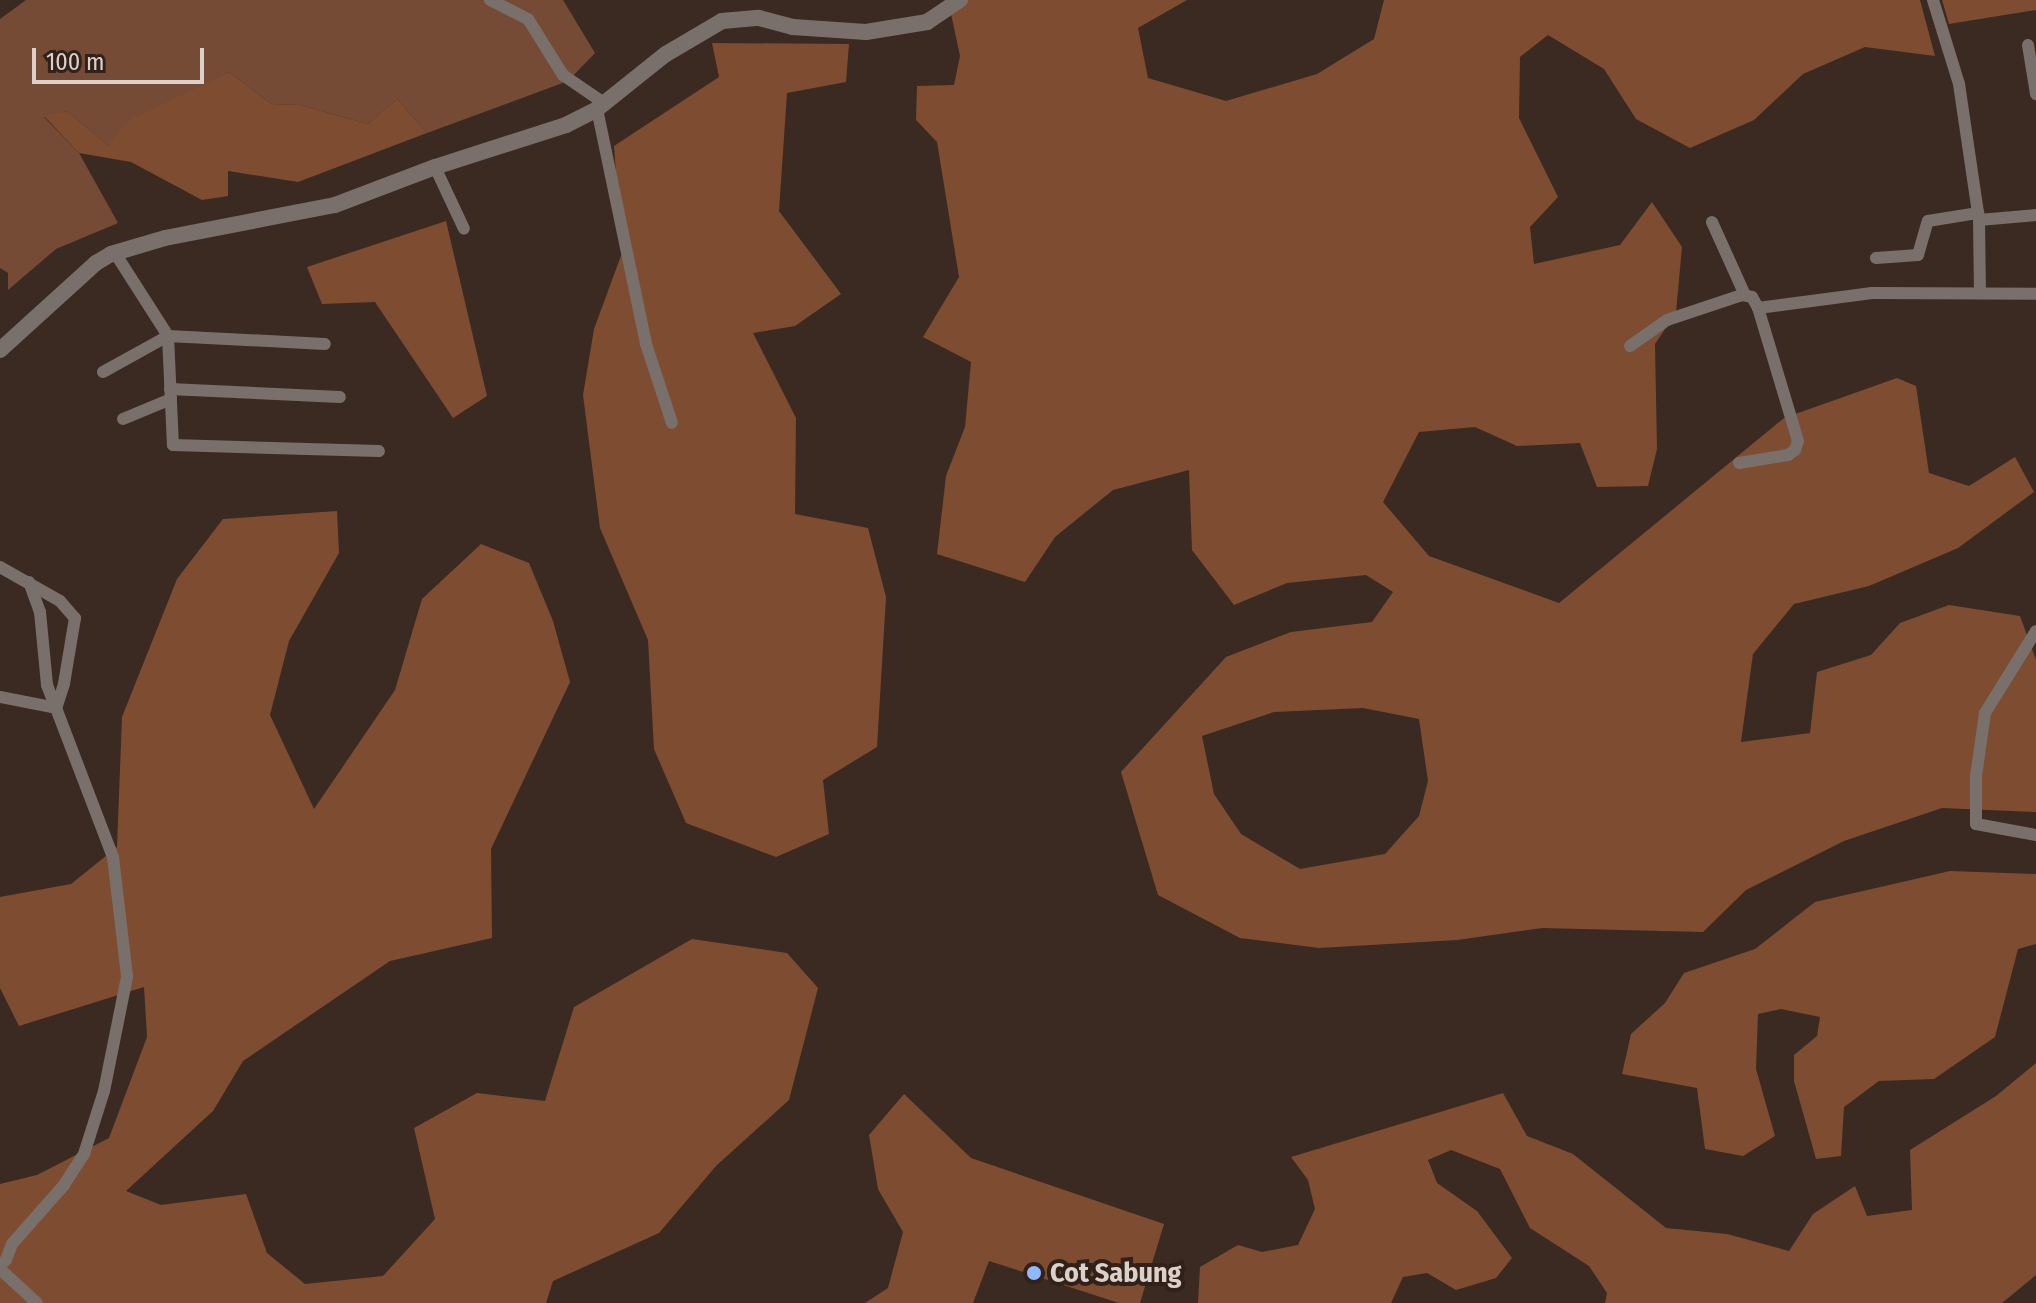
<!DOCTYPE html>
<html>
<head>
<meta charset="utf-8">
<style>
  body { margin:0 }
  #map { position:relative; width:2036px; height:1303px; overflow:hidden; background:#3b2a22; font-family:"Fira Sans Condensed",sans-serif }
  div>[style] { position:absolute }
  .green>* { inset:0; background:#754b35 }
  .forest>* { inset:0; background:#7e4c31 }
  .minor>* { height:12px; margin:-6px; padding:0 6px; transform-origin:6px; border-radius:6px; background:#79706c }
  .tertiary>* { height:16px; margin:-8px; padding:0 8px; transform-origin:8px; border-radius:8px; background:#79706c }
  .dots>* { width:22px; height:22px; translate:-50% -50%; box-sizing:border-box; border:4px solid #312118; border-radius:50% }
  span { translate:-50% -50%; white-space:nowrap; text-align:center; line-height:1.15; -webkit-text-stroke:8px #312118; paint-order:stroke }
  .poi-label { font-size:28px; color:#dbd0ca; font-weight:700 }
  .left { translate:0 -50%; text-align:left }
  .scale { position:absolute; left:32px; top:48px; width:172px; height:36px; box-sizing:border-box; border:4px solid #dbd0ca; border-top:0; padding-left:10px; font-size:24px; line-height:28px; white-space:nowrap; color:#dbd0ca; -webkit-text-stroke:6px #312118; paint-order:stroke }
</style>
</head>
<body>
<div id="map">
  <div class="green">
    <div style="clip-path:polygon(26px 0,563px 0,595px 53px,568px 81px,427px 133px,397px 99px,368px 124px,300px 105px,271px 104px,229px 72px,184px 96px,109px 146px,67px 111px,44px 117px,79px 153px,118px 223px,56px 249px,8px 290px,8px 273px,0 268px,0 19px)"></div>
  </div>
  <div class="forest">
    <div style="clip-path:polygon(evenodd,958px 0,1187px 0,1138px 28px,1148px 78px,1226px 101px,1317px 74px,1374px 39px,1384px 0,1920px 0,1935px 56px,1865px 47px,1803px 74px,1754px 120px,1690px 148px,1636px 119px,1604px 69px,1548px 35px,1520px 57px,1519px 118px,1558px 197px,1530px 227px,1534px 264px,1620px 245px,1652px 202px,1682px 247px,1676px 313px,1655px 344px,1657px 449px,1648px 486px,1597px 487px,1580px 443px,1517px 446px,1475px 427px,1419px 432px,1383px 502px,1429px 556px,1559px 603px,1784px 418px,1897px 378px,1916px 386px,1929px 473px,1969px 486px,2015px 457px,2034px 492px,1958px 548px,1869px 586px,1794px 604px,1753px 654px,1741px 742px,1810px 733px,1817px 672px,1871px 655px,1900px 623px,1949px 605px,2020px 616px,2036px 660px,2036px 812px,1942px 808px,1844px 841px,1746px 890px,1703px 932px,1542px 928px,1457px 940px,1319px 948px,1240px 938px,1158px 895px,1121px 772px,1226px 657px,1291px 632px,1372px 622px,1393px 592px,1366px 575px,1287px 583px,1234px 605px,1192px 550px,1189px 470px,1113px 490px,1055px 537px,1025px 582px,937px 554px,946px 476px,965px 427px,971px 362px,923px 337px,959px 277px,937px 142px,916px 120px,917px 86px,954px 85px,960px 56px,950px 9px,958px 0,1363px 708px,1419px 719px,1428px 781px,1419px 816px,1385px 854px,1300px 869px,1241px 834px,1214px 794px,1202px 736px,1274px 712px,1363px 708px)"></div>
    <div style="clip-path:polygon(1942px 0,2036px 0,2036px 10px,1949px 24px)"></div>
    <div style="clip-path:polygon(712px 43px,849px 44px,846px 82px,787px 93px,779px 211px,841px 294px,795px 326px,753px 333px,796px 418px,795px 514px,868px 528px,886px 597px,877px 747px,823px 780px,829px 834px,776px 857px,686px 823px,654px 749px,648px 640px,600px 528px,583px 395px,594px 329px,622px 253px,614px 146px,719px 77px)"></div>
    <div style="clip-path:polygon(229px 72px,271px 104px,300px 105px,368px 124px,397px 99px,427px 133px,298px 182px,228px 171px,228px 196px,202px 200px,131px 162px,79px 153px,44px 116px,67px 111px,109px 146px,126px 122px)"></div>
    <div style="clip-path:polygon(446px 221px,487px 396px,453px 418px,375px 302px,322px 304px,307px 267px)"></div>
    <div style="clip-path:polygon(337px 511px,339px 553px,289px 641px,270px 715px,314px 809px,395px 690px,422px 599px,481px 544px,529px 563px,553px 621px,570px 682px,491px 849px,492px 938px,390px 961px,243px 1061px,213px 1111px,126px 1191px,161px 1205px,246px 1194px,267px 1253px,305px 1284px,383px 1276px,435px 1219px,414px 1128px,477px 1093px,545px 1101px,574px 1007px,692px 939px,787px 953px,818px 988px,789px 1100px,716px 1166px,659px 1233px,553px 1281px,546px 1303px,0 1303px,0 1184px,37px 1175px,109px 1138px,147px 1037px,144px 987px,19px 1026px,0 988px,0 897px,71px 884px,117px 847px,122px 717px,177px 579px,223px 519px)"></div>
    <div style="clip-path:polygon(1950px 871px,2036px 874px,2036px 944px,2018px 949px,1995px 1037px,1934px 1079px,1879px 1081px,1844px 1107px,1841px 1156px,1816px 1159px,1794px 1081px,1794px 1055px,1817px 1036px,1820px 1017px,1781px 1009px,1758px 1014px,1756px 1069px,1775px 1136px,1743px 1156px,1705px 1149px,1697px 1088px,1622px 1074px,1631px 1034px,1665px 1003px,1684px 973px,1755px 949px,1815px 902px)"></div>
    <div style="clip-path:polygon(2036px 1063px,2036px 1275px,2002px 1303px,1605px 1303px,1607px 1293px,1589px 1266px,1530px 1228px,1500px 1169px,1451px 1150px,1428px 1160px,1437px 1183px,1477px 1211px,1512px 1258px,1496px 1278px,1456px 1290px,1427px 1273px,1403px 1277px,1391px 1303px,1198px 1303px,1200px 1267px,1238px 1245px,1262px 1252px,1298px 1245px,1315px 1209px,1308px 1180px,1291px 1157px,1503px 1093px,1527px 1136px,1573px 1154px,1666px 1228px,1727px 1234px,1789px 1251px,1813px 1214px,1855px 1186px,1867px 1216px,1912px 1210px,1910px 1150px,1996px 1096px)"></div>
    <div style="clip-path:polygon(904px 1094px,971px 1158px,1164px 1224px,1140px 1303px,1119px 1303px,989px 1261px,973px 1303px,865px 1303px,888px 1288px,903px 1232px,878px 1189px,869px 1135px)"></div>
  </div>
  <div class="minor">
    <div style="left:490px;top:0;width:42px;rotate:26.6deg"></div>
    <div style="left:528px;top:19px;width:66px;rotate:58deg"></div>
    <div style="left:563px;top:75px;width:50px;rotate:34.3deg"></div>
    <div style="left:1933px;top:0;width:88px;rotate:72.8deg"></div>
    <div style="left:1959px;top:84px;width:137px;rotate:81.6deg"></div>
    <div style="left:2028px;top:45px;width:50px;rotate:80.7deg"></div>
    <div style="left:597px;top:109px;width:240px;rotate:78.2deg"></div>
    <div style="left:646px;top:344px;width:83px;rotate:71.8deg"></div>
    <div style="left:435px;top:167px;width:68px;rotate:64.9deg"></div>
    <div style="left:1712px;top:222px;width:80px;rotate:65.7deg"></div>
    <div style="left:115px;top:253px;width:98px;rotate:57.4deg"></div>
    <div style="left:168px;top:336px;width:157px;rotate:2.9deg"></div>
    <div style="left:1876px;top:258px;width:42px;rotate:-4.1deg"></div>
    <div style="left:1918px;top:255px;width:35px;rotate:-74deg"></div>
    <div style="left:1928px;top:221px;width:51px;rotate:-9.1deg"></div>
    <div style="left:1980px;top:293px;width:73px;rotate:-90.8deg"></div>
    <div style="left:1979px;top:220px;width:57px;rotate:-5deg"></div>
    <div style="left:1630px;top:346px;width:45px;rotate:-35.1deg"></div>
    <div style="left:1667px;top:320px;width:79px;rotate:-18.4deg"></div>
    <div style="left:1742px;top:295px;width:10px;rotate:11deg"></div>
    <div style="left:1752px;top:297px;width:13px;rotate:61deg"></div>
    <div style="left:1758px;top:308px;width:115px;rotate:-7.5deg"></div>
    <div style="left:1872px;top:293px;width:164px;rotate:0.3deg"></div>
    <div style="left:103px;top:372px;width:74px;rotate:-29deg"></div>
    <div style="left:168px;top:336px;width:109px;rotate:87.4deg"></div>
    <div style="left:173px;top:445px;width:206px;rotate:1.7deg"></div>
    <div style="left:170px;top:389px;width:170px;rotate:2.7deg"></div>
    <div style="left:123px;top:419px;width:52px;rotate:-22.6deg"></div>
    <div style="left:1739px;top:463px;width:50px;rotate:-9.3deg"></div>
    <div style="left:1788px;top:455px;width:9px;rotate:-36deg"></div>
    <div style="left:1795px;top:450px;width:9px;rotate:-72deg"></div>
    <div style="left:1798px;top:441px;width:139px;rotate:-106.7deg"></div>
    <div style="left:0;top:567px;width:69px;rotate:29.5deg"></div>
    <div style="left:60px;top:601px;width:23px;rotate:49deg"></div>
    <div style="left:75px;top:618px;width:67px;rotate:99.5deg"></div>
    <div style="left:64px;top:684px;width:25px;rotate:108deg"></div>
    <div style="left:56px;top:708px;width:160px;rotate:69.1deg"></div>
    <div style="left:113px;top:857px;width:121px;rotate:83.3deg"></div>
    <div style="left:127px;top:977px;width:116px;rotate:101.4deg"></div>
    <div style="left:104px;top:1091px;width:66px;rotate:107.6deg"></div>
    <div style="left:84px;top:1154px;width:37px;rotate:123deg"></div>
    <div style="left:64px;top:1185px;width:79px;rotate:131.4deg"></div>
    <div style="left:12px;top:1244px;width:17px;rotate:111deg"></div>
    <div style="left:6px;top:1260px;width:8px;rotate:140deg"></div>
    <div style="left:29px;top:582px;width:32px;rotate:70deg"></div>
    <div style="left:40px;top:612px;width:73px;rotate:84.5deg"></div>
    <div style="left:47px;top:685px;width:25px;rotate:69deg"></div>
    <div style="left:2036px;top:631px;width:97px;rotate:121.9deg"></div>
    <div style="left:1985px;top:713px;width:64px;rotate:98.1deg"></div>
    <div style="left:1976px;top:776px;width:48px;rotate:90deg"></div>
    <div style="left:1976px;top:824px;width:61px;rotate:10.4deg"></div>
    <div style="left:0;top:697px;width:57px;rotate:11.1deg"></div>
    <div style="left:0;top:1269px;width:50px;rotate:42.6deg"></div>
  </div>
  <div class="tertiary">
    <div style="left:0;top:350px;width:130px;rotate:-42.2deg"></div>
    <div style="left:96px;top:263px;width:17px;rotate:-31deg"></div>
    <div style="left:111px;top:254px;width:56px;rotate:-16.5deg"></div>
    <div style="left:165px;top:238px;width:173px;rotate:-11deg"></div>
    <div style="left:335px;top:205px;width:107px;rotate:-20.8deg"></div>
    <div style="left:435px;top:167px;width:138px;rotate:-17.8deg"></div>
    <div style="left:566px;top:125px;width:35px;rotate:-27deg"></div>
    <div style="left:597px;top:109px;width:88px;rotate:-38.6deg"></div>
    <div style="left:666px;top:54px;width:65px;rotate:-30.5deg"></div>
    <div style="left:722px;top:21px;width:37px;rotate:-5deg"></div>
    <div style="left:759px;top:18px;width:35px;rotate:15deg"></div>
    <div style="left:793px;top:27px;width:73px;rotate:3.9deg"></div>
    <div style="left:866px;top:32px;width:62px;rotate:-9.3deg"></div>
    <div style="left:927px;top:22px;width:40px;rotate:-34deg"></div>
  </div>
  <div class="dots">
    <div style="left:1034px;top:1273px;background:#8fb8fd"></div>
  </div>
  <div class="poi-label">
    <span class="left" style="left:1050px;top:1273px">Cot Sabung</span>
  </div>
  <div class="scale">100 m</div>
</div>
</body>
</html>
